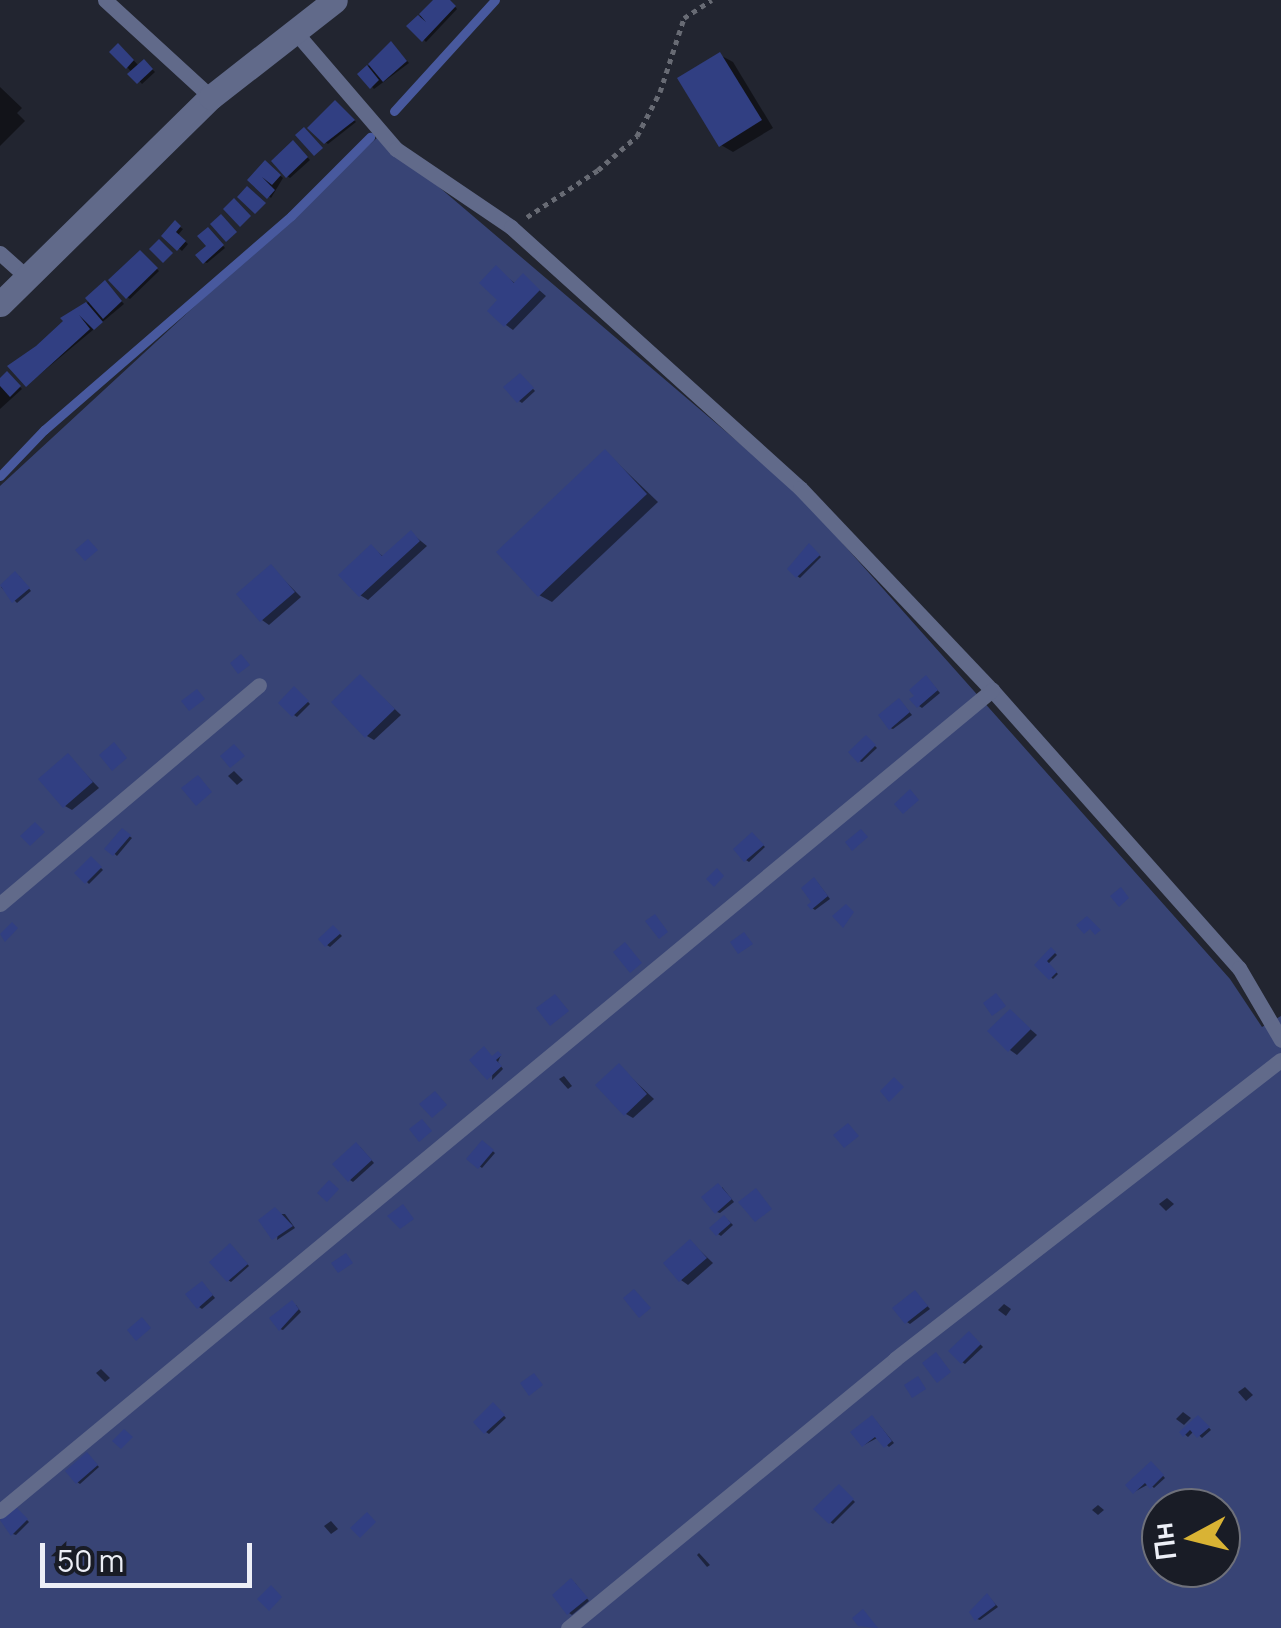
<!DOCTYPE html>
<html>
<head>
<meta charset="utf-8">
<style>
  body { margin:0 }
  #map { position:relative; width:1281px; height:1628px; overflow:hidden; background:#222530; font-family:Manrope,sans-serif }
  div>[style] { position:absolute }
  .green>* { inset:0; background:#384475 }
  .shadow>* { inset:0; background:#0007 }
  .stream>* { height:9px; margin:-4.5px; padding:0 4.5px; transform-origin:4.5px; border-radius:4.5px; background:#48599e }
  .building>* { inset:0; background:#313f82 }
  .path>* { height:5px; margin-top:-2.5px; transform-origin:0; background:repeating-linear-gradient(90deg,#686b74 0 5px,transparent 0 10px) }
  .lane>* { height:15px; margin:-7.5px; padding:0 7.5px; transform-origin:7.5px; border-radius:7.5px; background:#616a8a }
  .street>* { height:25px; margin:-12.5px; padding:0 12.5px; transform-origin:12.5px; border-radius:12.5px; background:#616a8a }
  span { translate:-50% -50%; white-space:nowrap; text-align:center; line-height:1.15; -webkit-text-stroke:10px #191c26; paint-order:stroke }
  .north { position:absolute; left:1141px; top:1488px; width:100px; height:100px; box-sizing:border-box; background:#191c26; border:2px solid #6e707a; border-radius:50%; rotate:263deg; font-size:28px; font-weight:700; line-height:40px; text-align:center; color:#edeff7 }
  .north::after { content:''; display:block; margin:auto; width:35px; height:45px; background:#d9b334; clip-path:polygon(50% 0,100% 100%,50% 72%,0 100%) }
  .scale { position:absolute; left:40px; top:1543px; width:212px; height:45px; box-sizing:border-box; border:5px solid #edeff7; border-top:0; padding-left:12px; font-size:30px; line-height:35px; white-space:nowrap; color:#edeff7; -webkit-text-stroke:8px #191c26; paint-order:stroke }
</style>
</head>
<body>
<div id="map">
  <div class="green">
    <div style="clip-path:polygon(evenodd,379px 136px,797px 492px,1230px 979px,1262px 1027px,1281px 1016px,1281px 1628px,0 1628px,0 486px,379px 136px,1161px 1508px,1221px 1508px,1221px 1568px,1161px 1568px,1161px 1508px)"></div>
  </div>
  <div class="shadow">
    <div style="clip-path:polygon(437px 0,449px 0,457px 9px,426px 42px,410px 26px)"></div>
    <div style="clip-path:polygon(391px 44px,409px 63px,374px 89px,360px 74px)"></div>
    <div style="clip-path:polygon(122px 48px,139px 66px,147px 64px,155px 72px,142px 84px,127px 67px)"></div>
    <div style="clip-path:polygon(720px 55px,733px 62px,773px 128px,733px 152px,721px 145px)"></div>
    <div style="clip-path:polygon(0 87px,22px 108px,17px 113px,25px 121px,0 146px)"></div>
    <div style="clip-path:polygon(338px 105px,356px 122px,328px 144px,325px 142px)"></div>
    <div style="clip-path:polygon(296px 145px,310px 160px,290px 178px,287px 176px)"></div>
    <div style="clip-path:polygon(268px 165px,283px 178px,271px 198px,251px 180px)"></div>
    <div style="clip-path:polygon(175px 224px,183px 229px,178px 235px,188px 244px,182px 251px,164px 236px)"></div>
    <div style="clip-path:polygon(211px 232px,225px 248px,207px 263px,204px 262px)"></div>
    <div style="clip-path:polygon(143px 255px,159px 271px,130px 299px,127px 297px)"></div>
    <div style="clip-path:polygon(496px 269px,516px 284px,523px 276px,546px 296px,513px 330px,506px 325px)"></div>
    <div style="clip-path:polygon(105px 283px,124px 304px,27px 385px,78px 313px)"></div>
    <div style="clip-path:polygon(10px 376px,22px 389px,0 409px,0 380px)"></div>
    <div style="clip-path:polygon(523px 378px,535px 391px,522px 403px,519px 401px)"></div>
    <div style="clip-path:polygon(606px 452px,658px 502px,552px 602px,539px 595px)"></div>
    <div style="clip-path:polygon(411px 533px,427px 546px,368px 600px,360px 595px,371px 547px,384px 557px)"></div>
    <div style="clip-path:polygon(812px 548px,821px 557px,800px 578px,797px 576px)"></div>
    <div style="clip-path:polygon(271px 567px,301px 597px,269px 625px,262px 620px)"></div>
    <div style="clip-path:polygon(19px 576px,31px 591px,17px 603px,1px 587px)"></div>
    <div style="clip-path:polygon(361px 677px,401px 715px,374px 740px,367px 736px)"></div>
    <div style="clip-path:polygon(929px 680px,940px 693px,922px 708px,919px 706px)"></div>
    <div style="clip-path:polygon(298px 691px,310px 704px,297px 717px,294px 715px)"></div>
    <div style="clip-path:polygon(902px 703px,912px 715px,893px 729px,890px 728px)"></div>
    <div style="clip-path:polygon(869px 740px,877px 748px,862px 762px,859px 761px)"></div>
    <div style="clip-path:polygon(68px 756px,99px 788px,72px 810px,65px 806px)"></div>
    <div style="clip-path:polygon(234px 771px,243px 780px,237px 785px,228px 776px)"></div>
    <div style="clip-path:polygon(122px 831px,132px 838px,117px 856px,108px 848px)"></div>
    <div style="clip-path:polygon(755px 837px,765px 847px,749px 862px,746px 860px)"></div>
    <div style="clip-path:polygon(94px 861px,103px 870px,89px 884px,87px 882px)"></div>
    <div style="clip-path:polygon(817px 882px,830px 899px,815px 910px,812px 908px)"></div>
    <div style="clip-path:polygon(336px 930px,342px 936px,330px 947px,327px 945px)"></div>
    <div style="clip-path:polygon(1052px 950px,1057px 955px,1048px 964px,1058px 974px,1053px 979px,1037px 965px)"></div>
    <div style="clip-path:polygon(1011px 1012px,1037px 1035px,1017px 1055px,1010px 1050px)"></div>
    <div style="clip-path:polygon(501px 1055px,498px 1062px,503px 1069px,492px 1080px,493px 1058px)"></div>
    <div style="clip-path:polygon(619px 1066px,654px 1099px,633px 1118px,626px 1114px)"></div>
    <div style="clip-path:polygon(564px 1076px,572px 1086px,568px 1089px,559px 1079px)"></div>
    <div style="clip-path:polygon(483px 1143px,495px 1153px,482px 1168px,470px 1159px)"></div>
    <div style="clip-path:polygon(360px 1147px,374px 1163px,353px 1182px,350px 1180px)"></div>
    <div style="clip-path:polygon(722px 1187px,734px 1202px,720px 1213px,717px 1212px)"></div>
    <div style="clip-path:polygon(1167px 1198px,1174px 1204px,1166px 1211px,1159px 1204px)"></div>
    <div style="clip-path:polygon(280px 1214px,285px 1214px,295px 1228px,277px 1240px)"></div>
    <div style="clip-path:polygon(728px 1220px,733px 1225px,721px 1236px,718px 1234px)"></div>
    <div style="clip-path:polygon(691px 1242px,713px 1263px,688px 1285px,681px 1280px)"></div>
    <div style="clip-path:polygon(233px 1248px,249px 1266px,231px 1282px,228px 1280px)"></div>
    <div style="clip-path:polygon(205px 1286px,215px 1298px,202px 1309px,199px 1307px)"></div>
    <div style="clip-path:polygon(916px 1293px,930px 1309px,910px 1324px,907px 1322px)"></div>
    <div style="clip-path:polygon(1004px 1304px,1011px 1309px,1006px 1316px,998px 1310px)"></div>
    <div style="clip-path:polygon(296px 1305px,301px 1312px,283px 1330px,280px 1329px)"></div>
    <div style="clip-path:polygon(972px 1336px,983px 1347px,965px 1364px,962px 1362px)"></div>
    <div style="clip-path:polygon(101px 1369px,110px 1378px,105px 1382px,96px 1373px)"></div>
    <div style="clip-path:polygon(1245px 1387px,1253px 1395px,1246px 1401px,1238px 1392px)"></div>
    <div style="clip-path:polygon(496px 1407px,506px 1418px,489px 1434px,486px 1432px)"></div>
    <div style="clip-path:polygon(1183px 1412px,1191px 1418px,1184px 1425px,1176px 1419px)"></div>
    <div style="clip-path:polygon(875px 1420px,894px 1443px,889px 1447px,879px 1437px,864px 1445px)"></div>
    <div style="clip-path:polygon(1202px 1420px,1211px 1430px,1202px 1438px,1194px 1431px,1188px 1437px,1182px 1432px)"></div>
    <div style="clip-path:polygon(90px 1457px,99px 1467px,80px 1484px,77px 1482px)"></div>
    <div style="clip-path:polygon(1154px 1466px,1165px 1478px,1154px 1488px,1149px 1484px,1134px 1492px)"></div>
    <div style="clip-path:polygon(842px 1489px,855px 1502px,833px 1524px,830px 1522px)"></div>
    <div style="clip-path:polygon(1098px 1505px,1104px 1510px,1098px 1515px,1092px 1510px)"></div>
    <div style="clip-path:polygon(18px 1511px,29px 1522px,16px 1535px,13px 1534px)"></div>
    <div style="clip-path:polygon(331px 1521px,338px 1529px,331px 1534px,324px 1526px)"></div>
    <div style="clip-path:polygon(699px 1553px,710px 1565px,707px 1567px,697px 1555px)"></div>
    <div style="clip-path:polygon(575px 1583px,589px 1601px,572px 1615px,569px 1613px)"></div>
    <div style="clip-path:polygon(988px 1596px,998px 1607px,980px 1620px,977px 1619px)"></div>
  </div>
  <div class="stream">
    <div style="left:394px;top:111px;width:150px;rotate:-47.7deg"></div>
    <div style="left:0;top:476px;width:64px;rotate:-46.3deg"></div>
    <div style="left:44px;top:430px;width:327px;rotate:-40.9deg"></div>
    <div style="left:291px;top:216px;width:112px;rotate:-45deg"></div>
  </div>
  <div class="building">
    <div style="clip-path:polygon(433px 0,450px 0,456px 6px,422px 42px,406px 26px,418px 15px,426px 22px,419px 14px)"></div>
    <div style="clip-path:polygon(391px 41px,407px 61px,383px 82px,368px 64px)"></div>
    <div style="clip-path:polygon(118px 43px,134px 60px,126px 69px,109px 52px)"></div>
    <div style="clip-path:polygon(720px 52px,762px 120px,719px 147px,677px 78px)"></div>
    <div style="clip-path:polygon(144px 59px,153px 69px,137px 84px,127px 74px)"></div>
    <div style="clip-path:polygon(367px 65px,379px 80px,370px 89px,357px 74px)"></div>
    <div style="clip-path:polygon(335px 100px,355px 120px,324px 144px,307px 128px)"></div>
    <div style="clip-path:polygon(304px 127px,323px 148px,314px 156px,295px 135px)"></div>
    <div style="clip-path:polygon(293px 140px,308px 157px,286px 178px,271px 161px)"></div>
    <div style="clip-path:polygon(265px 160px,281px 175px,272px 185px,262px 177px,275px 190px,267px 199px,247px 180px)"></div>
    <div style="clip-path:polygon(247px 186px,266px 203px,255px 214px,237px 197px)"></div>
    <div style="clip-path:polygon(234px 198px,251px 216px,240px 227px,223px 209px)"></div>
    <div style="clip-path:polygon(221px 214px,237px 232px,226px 242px,210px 224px)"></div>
    <div style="clip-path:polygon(175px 220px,181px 226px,176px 232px,186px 241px,177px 251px,161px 236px)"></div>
    <div style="clip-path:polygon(208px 227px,224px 245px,203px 264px,195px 255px,206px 246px,197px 236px)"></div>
    <div style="clip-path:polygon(159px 239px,173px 253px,163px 263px,149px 249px)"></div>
    <div style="clip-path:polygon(140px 250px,158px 268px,126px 299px,108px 280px)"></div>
    <div style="clip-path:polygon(496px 265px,514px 283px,523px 273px,540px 290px,504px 327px,487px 311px,497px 300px,479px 283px)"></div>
    <div style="clip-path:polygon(105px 280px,122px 301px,103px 319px,85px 298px)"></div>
    <div style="clip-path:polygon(86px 302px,103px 322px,94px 330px,79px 315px,90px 329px,26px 387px,7px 366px,36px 346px,63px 321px,60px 318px)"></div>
    <div style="clip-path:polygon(7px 371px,21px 386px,10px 397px,0 386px,0 378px)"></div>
    <div style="clip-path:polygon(520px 373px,534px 388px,517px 403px,503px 387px)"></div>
    <div style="clip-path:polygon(605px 449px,647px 494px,538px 597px,496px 552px)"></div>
    <div style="clip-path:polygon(411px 530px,420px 541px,359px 597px,338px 575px,371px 544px,382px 556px)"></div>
    <div style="clip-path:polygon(88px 539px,98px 550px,85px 561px,75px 550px)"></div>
    <div style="clip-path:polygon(809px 543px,820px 555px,796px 578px,787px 569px)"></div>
    <div style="clip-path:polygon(271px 564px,295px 592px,260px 622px,236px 594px)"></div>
    <div style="clip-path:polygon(15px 571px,30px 588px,12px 603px,0 585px)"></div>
    <div style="clip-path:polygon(241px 654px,250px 665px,238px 674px,230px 663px)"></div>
    <div style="clip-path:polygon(360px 674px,395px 709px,365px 738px,331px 702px)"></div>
    <div style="clip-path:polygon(926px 675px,938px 690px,917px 708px,909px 699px,914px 696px,909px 690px)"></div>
    <div style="clip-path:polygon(294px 686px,309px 701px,292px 717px,278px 703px)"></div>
    <div style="clip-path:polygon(197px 689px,205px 699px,189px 711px,181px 701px)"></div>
    <div style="clip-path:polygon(899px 698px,910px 712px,889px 730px,878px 715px)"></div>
    <div style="clip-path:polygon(866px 735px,876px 745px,858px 763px,848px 752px)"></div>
    <div style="clip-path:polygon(114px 742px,127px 758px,112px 771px,99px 755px)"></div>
    <div style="clip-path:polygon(234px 744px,245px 756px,230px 768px,220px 756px)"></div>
    <div style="clip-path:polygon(68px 753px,93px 782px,63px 808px,38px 779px)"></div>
    <div style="clip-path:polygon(198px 775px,212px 792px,196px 806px,181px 788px)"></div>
    <div style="clip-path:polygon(910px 789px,919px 800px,903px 814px,894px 804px)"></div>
    <div style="clip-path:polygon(35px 822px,45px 832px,30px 846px,20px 836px)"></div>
    <div style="clip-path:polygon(122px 828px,131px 835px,113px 856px,104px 849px)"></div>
    <div style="clip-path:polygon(861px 829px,868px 837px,852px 851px,845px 842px)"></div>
    <div style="clip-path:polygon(752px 832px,764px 845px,744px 862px,733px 849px)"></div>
    <div style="clip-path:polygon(91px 856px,102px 867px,85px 884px,74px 873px)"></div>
    <div style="clip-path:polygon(717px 868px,724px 876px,714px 887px,706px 879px)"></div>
    <div style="clip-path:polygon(814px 877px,828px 896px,811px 910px,807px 905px,811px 902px,801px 888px)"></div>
    <div style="clip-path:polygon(1121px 887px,1129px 898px,1119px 907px,1110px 896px)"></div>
    <div style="clip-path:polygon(846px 904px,854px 912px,843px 928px,832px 916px)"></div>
    <div style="clip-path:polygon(655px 914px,668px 932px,659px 939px,645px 921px)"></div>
    <div style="clip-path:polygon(1087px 916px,1101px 930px,1095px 935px,1090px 929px,1084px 934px,1076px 925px)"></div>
    <div style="clip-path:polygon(12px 922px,18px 928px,5px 942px,0 934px)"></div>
    <div style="clip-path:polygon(333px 925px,341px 933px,325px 947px,318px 939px)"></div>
    <div style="clip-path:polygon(744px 932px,753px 944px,738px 954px,730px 942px)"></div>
    <div style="clip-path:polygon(625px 942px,642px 963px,630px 973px,613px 952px)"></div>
    <div style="clip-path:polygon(1051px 947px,1056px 952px,1047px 961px,1057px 972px,1049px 980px,1034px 965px)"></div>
    <div style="clip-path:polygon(996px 993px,1006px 1006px,992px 1016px,983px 1003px)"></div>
    <div style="clip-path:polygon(555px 994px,569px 1011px,550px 1026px,536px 1008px)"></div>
    <div style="clip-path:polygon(1010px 1009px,1031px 1029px,1008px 1052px,987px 1031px)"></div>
    <div style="clip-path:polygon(484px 1046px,492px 1056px,498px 1051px,502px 1055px,496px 1060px,502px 1066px,487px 1080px,469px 1060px)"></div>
    <div style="clip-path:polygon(619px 1063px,647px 1094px,624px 1116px,595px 1085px)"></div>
    <div style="clip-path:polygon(894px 1077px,904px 1087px,889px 1102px,880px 1091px)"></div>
    <div style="clip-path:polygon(435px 1091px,447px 1105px,432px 1118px,419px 1104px)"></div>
    <div style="clip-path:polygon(422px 1119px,432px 1131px,419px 1142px,409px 1129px)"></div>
    <div style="clip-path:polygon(848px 1123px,859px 1136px,844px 1148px,833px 1135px)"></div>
    <div style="clip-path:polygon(482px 1140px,494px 1150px,478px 1169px,466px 1159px)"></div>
    <div style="clip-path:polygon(356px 1142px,372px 1160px,348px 1182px,332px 1164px)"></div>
    <div style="clip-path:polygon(329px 1180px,339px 1189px,327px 1202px,317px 1193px)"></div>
    <div style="clip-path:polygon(718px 1183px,732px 1199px,715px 1214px,701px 1197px)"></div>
    <div style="clip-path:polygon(756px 1188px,772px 1209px,755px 1222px,738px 1202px)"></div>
    <div style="clip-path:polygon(403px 1204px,414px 1219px,400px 1229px,387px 1216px)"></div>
    <div style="clip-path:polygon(275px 1207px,293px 1226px,272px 1240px,258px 1220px)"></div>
    <div style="clip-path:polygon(724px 1215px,731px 1223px,716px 1236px,709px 1228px)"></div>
    <div style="clip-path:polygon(690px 1239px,707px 1258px,679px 1282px,663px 1263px)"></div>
    <div style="clip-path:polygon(230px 1243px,248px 1264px,227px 1282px,209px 1262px)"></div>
    <div style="clip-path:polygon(346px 1253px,353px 1263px,338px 1273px,331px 1263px)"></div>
    <div style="clip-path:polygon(202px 1281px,213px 1295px,197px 1309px,185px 1294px)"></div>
    <div style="clip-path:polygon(634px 1289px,651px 1308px,639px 1318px,623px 1298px)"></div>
    <div style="clip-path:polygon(915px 1290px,928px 1306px,905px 1324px,892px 1308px)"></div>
    <div style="clip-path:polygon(292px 1300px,299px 1309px,279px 1331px,269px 1318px)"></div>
    <div style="clip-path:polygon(142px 1317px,151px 1328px,136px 1341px,127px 1330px)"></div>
    <div style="clip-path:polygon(969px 1331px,981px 1344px,961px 1364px,948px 1351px)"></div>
    <div style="clip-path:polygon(936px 1352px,951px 1372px,937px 1383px,922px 1363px)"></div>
    <div style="clip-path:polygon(534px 1373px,543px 1385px,529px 1396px,520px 1383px)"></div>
    <div style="clip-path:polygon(918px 1376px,926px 1389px,912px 1398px,904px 1385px)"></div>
    <div style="clip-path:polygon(493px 1402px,505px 1415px,484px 1434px,473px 1422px)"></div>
    <div style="clip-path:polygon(872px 1415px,892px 1441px,884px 1448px,875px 1437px,862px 1447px,850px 1432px)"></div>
    <div style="clip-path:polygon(1198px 1415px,1210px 1427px,1197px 1438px,1190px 1430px,1183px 1437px,1179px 1432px)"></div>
    <div style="clip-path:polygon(124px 1429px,133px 1437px,121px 1449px,112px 1441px)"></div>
    <div style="clip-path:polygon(87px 1452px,98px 1465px,76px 1484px,65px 1471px)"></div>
    <div style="clip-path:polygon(1151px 1461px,1164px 1475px,1150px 1489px,1145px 1483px,1133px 1494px,1125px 1485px)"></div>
    <div style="clip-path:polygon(839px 1484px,854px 1499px,829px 1524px,813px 1509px)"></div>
    <div style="clip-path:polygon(15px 1506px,28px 1519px,11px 1536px,0 1520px)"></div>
    <div style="clip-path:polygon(367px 1512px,376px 1522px,360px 1538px,350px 1528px)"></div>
    <div style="clip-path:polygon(571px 1578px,588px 1598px,567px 1615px,552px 1595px)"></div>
    <div style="clip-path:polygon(271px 1585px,282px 1597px,269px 1611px,257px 1599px)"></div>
    <div style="clip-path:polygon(987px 1593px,996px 1605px,975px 1621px,969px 1612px)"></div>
    <div style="clip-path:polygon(863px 1609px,878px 1628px,858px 1626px,852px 1618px)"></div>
  </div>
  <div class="path">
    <div style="left:527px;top:217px;width:85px;rotate:-33.5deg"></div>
    <div style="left:598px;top:170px;width:52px;rotate:-41.1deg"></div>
    <div style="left:637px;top:136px;width:50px;rotate:-62.4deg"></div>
    <div style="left:660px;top:92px;width:78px;rotate:-72deg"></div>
    <div style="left:684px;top:18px;width:33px;rotate:-33deg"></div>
  </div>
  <div class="lane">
    <div style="left:105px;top:0;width:144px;rotate:42.5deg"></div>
    <div style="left:297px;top:34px;width:152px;rotate:49.3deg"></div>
    <div style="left:396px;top:149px;width:139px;rotate:34.1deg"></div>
    <div style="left:511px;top:227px;width:389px;rotate:42.1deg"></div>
    <div style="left:800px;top:488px;width:279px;rotate:46.5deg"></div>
    <div style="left:992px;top:690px;width:372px;rotate:48.4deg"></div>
    <div style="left:1239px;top:968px;width:83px;rotate:59.7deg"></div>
    <div style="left:0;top:253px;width:38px;rotate:42deg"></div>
    <div style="left:0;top:904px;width:339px;rotate:-40.2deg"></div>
    <div style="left:0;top:1511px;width:1288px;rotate:-39.61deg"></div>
    <div style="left:568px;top:1628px;width:423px;rotate:-39.4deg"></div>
    <div style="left:895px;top:1359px;width:488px;rotate:-37.8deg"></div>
  </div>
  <div class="street">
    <div style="left:0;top:304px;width:296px;rotate:-44.5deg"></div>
    <div style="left:211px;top:97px;width:157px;rotate:-38deg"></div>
  </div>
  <div class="north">Пн</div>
  <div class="scale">50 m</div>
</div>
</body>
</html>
